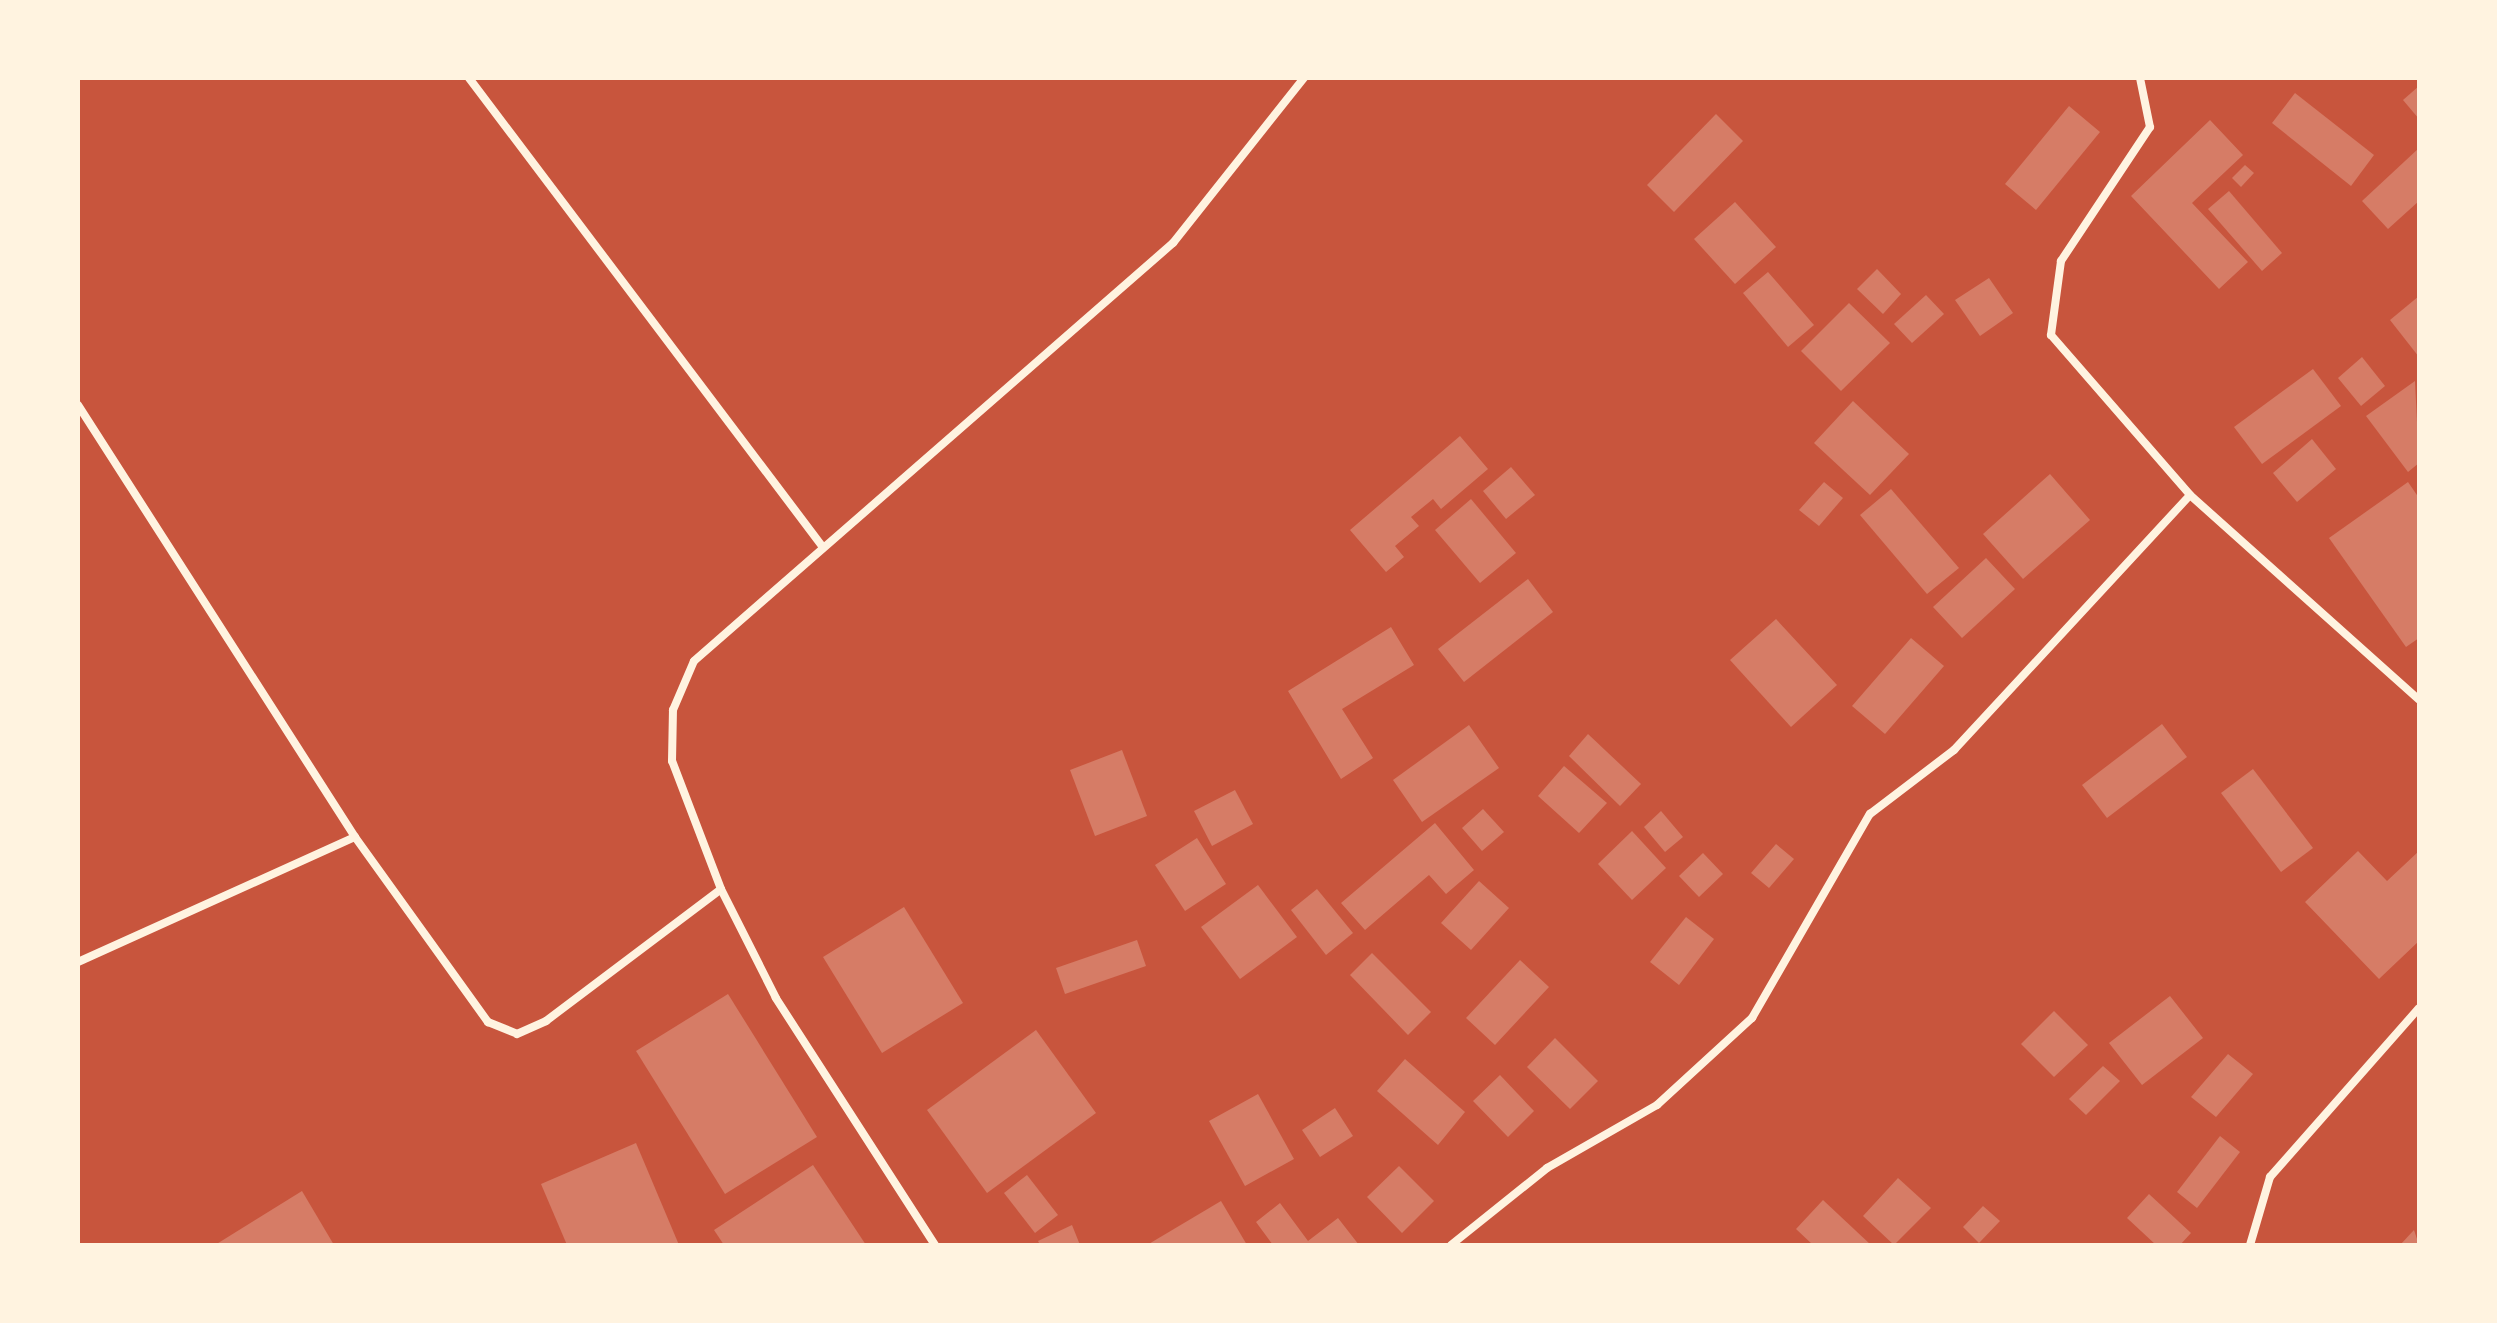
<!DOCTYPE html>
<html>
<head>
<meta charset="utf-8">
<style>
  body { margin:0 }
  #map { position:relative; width:2497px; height:1323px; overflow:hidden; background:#c8553d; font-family:Rubik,sans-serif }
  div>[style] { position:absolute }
  .building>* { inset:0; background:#d67c66 }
  .minor>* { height:8px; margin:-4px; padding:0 4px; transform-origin:4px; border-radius:4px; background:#fff3e0 }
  span { translate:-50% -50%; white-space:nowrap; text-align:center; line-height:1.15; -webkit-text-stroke:8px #fff3e0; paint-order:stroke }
  .frame { position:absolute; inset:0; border:80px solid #fff3e0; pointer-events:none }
</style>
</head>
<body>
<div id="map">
  <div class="building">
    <div style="clip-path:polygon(2419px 86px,2419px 119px,2403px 100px)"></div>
    <div style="clip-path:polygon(2295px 93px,2374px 155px,2351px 186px,2272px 123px)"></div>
    <div style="clip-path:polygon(2069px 106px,2100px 132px,2036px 210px,2005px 184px)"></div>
    <div style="clip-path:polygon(1716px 114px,1743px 141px,1674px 212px,1647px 185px)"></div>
    <div style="clip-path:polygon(2210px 120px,2243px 155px,2192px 203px,2248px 262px,2219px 289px,2131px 196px)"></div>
    <div style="clip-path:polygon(2419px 148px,2419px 201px,2388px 229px,2362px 201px)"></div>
    <div style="clip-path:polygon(2245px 165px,2254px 173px,2241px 187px,2232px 178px)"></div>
    <div style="clip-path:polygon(2229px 191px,2282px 253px,2262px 271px,2208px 209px)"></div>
    <div style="clip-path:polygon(1735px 202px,1776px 247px,1735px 284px,1694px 239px)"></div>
    <div style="clip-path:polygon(1877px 269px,1901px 294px,1883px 314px,1857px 289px)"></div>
    <div style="clip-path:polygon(1768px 272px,1814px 325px,1788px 347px,1743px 293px)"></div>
    <div style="clip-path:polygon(1989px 278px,2013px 313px,1980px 336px,1955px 300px)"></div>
    <div style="clip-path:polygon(1926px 295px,1944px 314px,1912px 343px,1894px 324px)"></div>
    <div style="clip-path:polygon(2419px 296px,2419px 357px,2390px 320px)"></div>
    <div style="clip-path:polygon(1849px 303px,1890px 343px,1841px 391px,1801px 351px)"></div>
    <div style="clip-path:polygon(2362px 357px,2385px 386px,2361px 406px,2338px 378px)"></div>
    <div style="clip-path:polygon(2313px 369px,2341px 406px,2262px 464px,2234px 427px)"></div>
    <div style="clip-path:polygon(2415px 381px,2419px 463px,2408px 472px,2366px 416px)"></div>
    <div style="clip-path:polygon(1853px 401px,1909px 454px,1870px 495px,1814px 443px)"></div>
    <div style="clip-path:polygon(1460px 436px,1488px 469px,1441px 509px,1433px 499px,1411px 517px,1419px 526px,1395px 546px,1404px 557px,1386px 572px,1350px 530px)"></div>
    <div style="clip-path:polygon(2312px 439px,2336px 469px,2297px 502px,2273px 473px)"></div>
    <div style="clip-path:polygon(1511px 467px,1535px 495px,1506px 519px,1483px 491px)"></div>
    <div style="clip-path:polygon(2050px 474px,2090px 520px,2023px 579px,1983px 534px)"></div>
    <div style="clip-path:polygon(1824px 482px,1843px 498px,1819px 526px,1799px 510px)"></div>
    <div style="clip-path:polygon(2408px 482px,2419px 498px,2419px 638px,2406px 647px,2329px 538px)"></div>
    <div style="clip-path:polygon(1891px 489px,1959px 568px,1927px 594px,1860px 515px)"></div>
    <div style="clip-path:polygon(1471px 499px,1516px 553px,1480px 583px,1435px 530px)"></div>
    <div style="clip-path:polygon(1986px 558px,2015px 589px,1962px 638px,1933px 607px)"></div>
    <div style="clip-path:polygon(1528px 579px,1553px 612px,1464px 682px,1438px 649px)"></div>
    <div style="clip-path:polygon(1776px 619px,1837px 685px,1791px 727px,1730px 660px)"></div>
    <div style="clip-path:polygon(1391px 627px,1414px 665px,1342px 709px,1373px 758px,1341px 779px,1288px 691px)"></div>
    <div style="clip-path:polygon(1911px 638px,1944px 666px,1885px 734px,1852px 706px)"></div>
    <div style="clip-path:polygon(2162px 724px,2187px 757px,2107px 818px,2082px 785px)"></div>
    <div style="clip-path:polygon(1469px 725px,1499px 768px,1422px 822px,1393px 780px)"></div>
    <div style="clip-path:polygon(1588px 734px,1641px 784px,1620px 806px,1569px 756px)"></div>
    <div style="clip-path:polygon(1122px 750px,1147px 816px,1095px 836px,1070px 770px)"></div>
    <div style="clip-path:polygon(1564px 766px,1607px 803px,1579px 833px,1538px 796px)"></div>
    <div style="clip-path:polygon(2253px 769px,2313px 848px,2281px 872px,2221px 793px)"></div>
    <div style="clip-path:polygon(1235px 790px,1253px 824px,1212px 846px,1194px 811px)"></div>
    <div style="clip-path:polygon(1483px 809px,1504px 832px,1482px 851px,1462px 828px)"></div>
    <div style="clip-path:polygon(1661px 811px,1683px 837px,1665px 852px,1644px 827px)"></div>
    <div style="clip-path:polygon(1435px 823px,1474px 870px,1446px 894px,1429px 875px,1365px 930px,1341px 903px)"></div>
    <div style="clip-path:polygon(1632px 831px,1666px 868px,1632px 900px,1598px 864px)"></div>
    <div style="clip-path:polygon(1197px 838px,1226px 884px,1185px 911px,1155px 865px)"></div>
    <div style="clip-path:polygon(1776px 844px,1794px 859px,1769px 888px,1751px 873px)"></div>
    <div style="clip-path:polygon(2358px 851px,2387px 881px,2419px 851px,2419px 941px,2379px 979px,2305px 902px)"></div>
    <div style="clip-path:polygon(1703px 853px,1723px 874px,1699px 897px,1679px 876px)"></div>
    <div style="clip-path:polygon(1479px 881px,1509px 908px,1471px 950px,1441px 923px)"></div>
    <div style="clip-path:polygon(1258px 885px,1297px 937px,1240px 979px,1201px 927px)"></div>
    <div style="clip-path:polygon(1317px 889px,1353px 933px,1326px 955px,1291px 910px)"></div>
    <div style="clip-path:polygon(904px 907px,963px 1003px,882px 1053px,823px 957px)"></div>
    <div style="clip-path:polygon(1686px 917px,1714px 939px,1679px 985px,1650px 962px)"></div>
    <div style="clip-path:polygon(1137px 940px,1146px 966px,1065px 994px,1056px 968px)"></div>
    <div style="clip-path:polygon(1372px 953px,1431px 1012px,1408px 1035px,1350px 975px)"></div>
    <div style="clip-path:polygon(1520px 960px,1549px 987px,1495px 1045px,1466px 1018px)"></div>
    <div style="clip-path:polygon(728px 994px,817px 1137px,725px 1194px,636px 1051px)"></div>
    <div style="clip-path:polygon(2170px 996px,2203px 1038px,2142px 1085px,2109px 1043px)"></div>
    <div style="clip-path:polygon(2054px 1011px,2088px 1045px,2054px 1077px,2021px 1044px)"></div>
    <div style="clip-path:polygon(1036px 1030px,1096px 1113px,987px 1193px,927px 1110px)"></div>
    <div style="clip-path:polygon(1555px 1038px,1598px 1081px,1570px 1109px,1527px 1067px)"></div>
    <div style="clip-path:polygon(2228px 1054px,2253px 1074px,2216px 1117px,2191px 1097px)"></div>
    <div style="clip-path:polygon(1405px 1059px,1465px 1112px,1438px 1145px,1377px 1091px)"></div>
    <div style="clip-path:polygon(2103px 1066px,2120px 1081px,2086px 1115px,2069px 1099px)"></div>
    <div style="clip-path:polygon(1500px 1075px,1534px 1111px,1508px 1137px,1473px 1101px)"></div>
    <div style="clip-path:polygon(1258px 1094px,1294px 1159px,1245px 1186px,1209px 1121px)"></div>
    <div style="clip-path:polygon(1335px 1108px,1353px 1136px,1320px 1157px,1302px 1130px)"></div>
    <div style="clip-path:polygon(2220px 1136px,2240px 1152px,2197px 1208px,2177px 1192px)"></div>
    <div style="clip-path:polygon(636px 1143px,679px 1245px,567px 1245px,541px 1184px)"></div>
    <div style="clip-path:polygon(813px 1165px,866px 1245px,724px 1245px,714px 1230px)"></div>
    <div style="clip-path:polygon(1399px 1166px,1434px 1201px,1402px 1233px,1367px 1197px)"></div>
    <div style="clip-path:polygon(1027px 1175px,1058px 1215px,1035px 1233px,1004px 1193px)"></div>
    <div style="clip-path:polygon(1898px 1178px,1931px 1208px,1894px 1245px,1863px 1216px)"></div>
    <div style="clip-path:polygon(302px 1191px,334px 1245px,215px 1245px)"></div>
    <div style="clip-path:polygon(2149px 1194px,2191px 1233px,2180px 1245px,2156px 1245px,2127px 1218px)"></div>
    <div style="clip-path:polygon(1823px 1200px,1871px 1245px,1813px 1245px,1796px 1229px)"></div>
    <div style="clip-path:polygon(1221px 1201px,1247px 1245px,1147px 1245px)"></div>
    <div style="clip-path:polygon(1280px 1203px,1308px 1241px,1338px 1218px,1359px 1245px,1273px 1245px,1256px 1222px)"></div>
    <div style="clip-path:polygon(1983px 1206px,2000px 1221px,1979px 1243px,1963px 1227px)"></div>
    <div style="clip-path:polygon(1072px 1225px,1080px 1245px,1040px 1245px,1038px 1241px)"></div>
    <div style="clip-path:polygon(2414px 1230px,2419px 1245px,2400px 1245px)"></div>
  </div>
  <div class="minor">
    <div style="left:469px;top:78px;width:586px;rotate:52.97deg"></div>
    <div style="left:2140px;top:78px;width:50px;rotate:78.5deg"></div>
    <div style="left:2150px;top:127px;width:161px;rotate:123.6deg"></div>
    <div style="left:2061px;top:261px;width:75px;rotate:97.7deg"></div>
    <div style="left:2051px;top:335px;width:212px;rotate:49deg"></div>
    <div style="left:2190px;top:495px;width:307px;rotate:41.8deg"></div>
    <div style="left:78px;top:405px;width:513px;rotate:57.33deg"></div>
    <div style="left:355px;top:837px;width:228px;rotate:54.3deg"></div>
    <div style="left:488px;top:1022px;width:31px;rotate:22deg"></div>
    <div style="left:517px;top:1034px;width:32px;rotate:-24deg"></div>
    <div style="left:546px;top:1021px;width:219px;rotate:-37deg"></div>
    <div style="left:78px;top:962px;width:304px;rotate:-24.3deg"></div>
    <div style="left:935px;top:1245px;width:294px;rotate:-122.8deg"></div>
    <div style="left:776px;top:998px;width:122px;rotate:-116.8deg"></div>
    <div style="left:721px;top:889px;width:137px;rotate:-110.9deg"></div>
    <div style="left:672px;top:761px;width:51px;rotate:-88.9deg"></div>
    <div style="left:673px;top:710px;width:53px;rotate:-66.8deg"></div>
    <div style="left:694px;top:661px;width:636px;rotate:-41.11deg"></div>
    <div style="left:1173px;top:243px;width:211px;rotate:-51.6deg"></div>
    <div style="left:1451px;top:1245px;width:123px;rotate:-38.7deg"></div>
    <div style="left:1547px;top:1168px;width:127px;rotate:-29.8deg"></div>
    <div style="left:1657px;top:1105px;width:129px;rotate:-42.5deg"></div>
    <div style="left:1752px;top:1018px;width:236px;rotate:-60deg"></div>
    <div style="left:1870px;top:814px;width:106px;rotate:-37.3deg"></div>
    <div style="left:1954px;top:750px;width:347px;rotate:-47.2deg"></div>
    <div style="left:2250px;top:1245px;width:71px;rotate:-73.6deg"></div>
    <div style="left:2270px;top:1177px;width:225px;rotate:-48.6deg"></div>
  </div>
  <div class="frame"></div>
</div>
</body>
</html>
